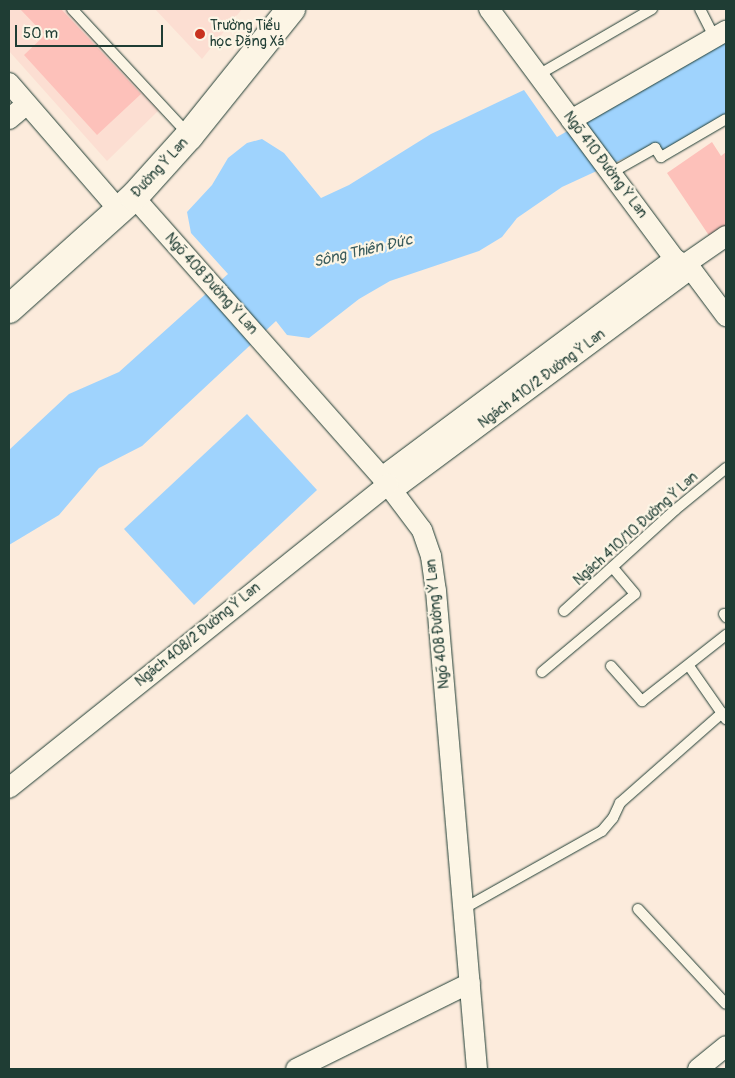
<!DOCTYPE html>
<html>
<head>
<meta charset="utf-8">
<style>
  body { margin:0 }
  #map { position:relative; width:735px; height:1078px; overflow:hidden; background:#fcebdc; font-family:Pangolin,sans-serif }
  div>[style] { position:absolute }
  .built>* { inset:0; background:#fcded2 }
  .water>* { inset:0; background:#9fd3fd }
  .building>* { inset:0; background:#fdc1ba }
  .roads { filter:drop-shadow(0 0 1px #1f3d34) drop-shadow(0 0 1px #1f3d34) }
  .lane>* { height:10px; margin:-5px; padding:0 5px; transform-origin:5px; border-radius:5px; background:#fcf5e5 }
  .street>* { height:20px; margin:-10px; padding:0 10px; transform-origin:10px; border-radius:10px; background:#fcf5e5 }
  .secondary>* { height:28px; margin:-14px; padding:0 14px; transform-origin:14px; border-radius:14px; background:#fcf5e5 }
  .dots>* { width:14px; height:14px; translate:-50% -50%; box-sizing:border-box; border:2px solid #fcf5e5; border-radius:50% }
  span { translate:-50% -50%; white-space:nowrap; text-align:center; line-height:1.15; -webkit-text-stroke:4.5px #fcf5e5; paint-order:stroke }
  .poi-label { font-size:14px; color:#1f3d34 }
  .left { translate:0 -50%; text-align:left }
  .street-label { font-size:14px; color:#1f3d34 }
  .water-label { font-size:15px; color:#395b5c; font-style:italic }
  .frame { position:absolute; inset:0; border:10px solid #1f3d34; pointer-events:none }
  .scale { position:absolute; left:15px; top:25px; width:148px; height:22px; box-sizing:border-box; border:2px solid #1f3d34; border-top:0; padding-left:6px; font-size:15px; line-height:18px; white-space:nowrap; color:#1f3d34; -webkit-text-stroke:4px #fcf5e5; paint-order:stroke }
</style>
</head>
<body>
<div id="map">
  <div class="built">
    <div style="clip-path:polygon(9px 9px,66px 9px,159px 110px,107px 161px,9px 51px)"></div>
    <div style="clip-path:polygon(155px 9px,242px 9px,202px 59px)"></div>
  </div>
  <div class="water">
    <div style="clip-path:polygon(726px 40px,726px 115px,659px 154px,653px 145px,562px 187px,517px 218px,502px 237px,479px 251px,390px 281px,359px 299px,309px 338px,287px 335px,276px 321px,142px 446px,99px 468px,59px 515px,9px 545px,9px 450px,69px 394px,119px 372px,228px 274px,191px 233px,187px 212px,212px 185px,228px 158px,247px 143px,262px 139px,284px 153px,321px 198px,349px 185px,431px 134px,524px 90px,557px 137px)"></div>
    <div style="clip-path:polygon(247px 414px,317px 490px,194px 605px,124px 529px)"></div>
  </div>
  <div class="building">
    <div style="clip-path:polygon(20px 9px,61px 9px,141px 94px,97px 135px,24px 55px,45px 35px)"></div>
    <div style="clip-path:polygon(712px 142px,721px 156px,726px 152px,726px 226px,710px 237px,667px 173px)"></div>
  </div>
  <div class="roads">
    <div class="lane">
      <div style="left:72px;top:9px;width:172px;rotate:47.1deg"></div>
      <div style="left:700px;top:9px;width:33px;rotate:63deg"></div>
      <div style="left:538px;top:75px;width:132px;rotate:-30.1deg"></div>
      <div style="left:611px;top:173px;width:51px;rotate:-29.6deg"></div>
      <div style="left:655px;top:148px;width:11px;rotate:56deg"></div>
      <div style="left:661px;top:157px;width:75px;rotate:-30.3deg"></div>
      <div style="left:564px;top:611px;width:150px;rotate:-42.3deg"></div>
      <div style="left:675px;top:510px;width:66px;rotate:-39.5deg"></div>
      <div style="left:724px;top:614px;width:4px;rotate:56deg"></div>
      <div style="left:611px;top:666px;width:47px;rotate:48.5deg"></div>
      <div style="left:642px;top:701px;width:107px;rotate:-38.2deg"></div>
      <div style="left:689px;top:666px;width:65px;rotate:55.1deg"></div>
      <div style="left:542px;top:672px;width:121px;rotate:-40deg"></div>
      <div style="left:635px;top:594px;width:35px;rotate:-130deg"></div>
      <div style="left:463px;top:909px;width:159px;rotate:-29.3deg"></div>
      <div style="left:602px;top:831px;width:17px;rotate:-50deg"></div>
      <div style="left:613px;top:818px;width:17px;rotate:-65deg"></div>
      <div style="left:620px;top:803px;width:136px;rotate:-41.4deg"></div>
      <div style="left:638px;top:909px;width:129px;rotate:47.2deg"></div>
    </div>
    <div class="street">
      <div style="left:489px;top:9px;width:312px;rotate:53.4deg"></div>
      <div style="left:675px;top:259px;width:19px;rotate:32deg"></div>
      <div style="left:691px;top:269px;width:59px;rotate:53.3deg"></div>
      <div style="left:9px;top:83px;width:168px;rotate:49.1deg"></div>
      <div style="left:9px;top:119px;width:23px;rotate:-40deg"></div>
      <div style="left:571px;top:120px;width:179px;rotate:-29.9deg"></div>
      <div style="left:134px;top:197px;width:374px;rotate:48.5deg"></div>
      <div style="left:382px;top:477px;width:66px;rotate:53deg"></div>
      <div style="left:422px;top:530px;width:28px;rotate:71deg"></div>
      <div style="left:431px;top:556px;width:35px;rotate:82deg"></div>
      <div style="left:436px;top:591px;width:480px;rotate:85.1deg"></div>
      <div style="left:684px;top:265px;width:51px;rotate:-34.6deg"></div>
      <div style="left:382px;top:477px;width:365px;rotate:-36.7deg"></div>
      <div style="left:393px;top:490px;width:371px;rotate:-36.6deg"></div>
      <div style="left:9px;top:788px;width:486px;rotate:-38.7deg"></div>
      <div style="left:296px;top:1069px;width:194px;rotate:-26.3deg"></div>
      <div style="left:698px;top:1069px;width:36px;rotate:-39deg"></div>
    </div>
    <div class="secondary">
      <div style="left:9px;top:309px;width:168px;rotate:-41.9deg"></div>
      <div style="left:134px;top:197px;width:82px;rotate:-48deg"></div>
      <div style="left:189px;top:136px;width:163px;rotate:-51.2deg"></div>
    </div>
  </div>
  <div class="dots">
    <div style="left:200px;top:34px;background:#c8321e"></div>
  </div>
  <div class="poi-label">
    <span class="left" style="left:210px;top:34px">Trường Tiểu<br>học Đặng Xá</span>
  </div>
  <div class="street-label">
    <span style="left:605px;top:165px;rotate:53deg">Ngõ 410 Đường Ỷ Lan</span>
    <span style="left:160px;top:168px;rotate:-47deg">Đường Ỷ Lan</span>
    <span style="left:211px;top:284px;rotate:48deg">Ngõ 408 Đường Ỷ Lan</span>
    <span style="left:542px;top:379px;rotate:-37deg">Ngách 410/2 Đường Ỷ Lan</span>
    <span style="left:636px;top:529px;rotate:-42deg">Ngách 410/10 Đường Ỷ Lan</span>
    <span style="left:438px;top:624px;rotate:-96deg">Ngõ 408 Đường Ỷ Lan</span>
    <span style="left:198px;top:635px;rotate:-39deg">Ngách 408/2 Đường Ỷ Lan</span>
  </div>
  <div class="water-label">
    <span style="left:363px;top:251px;rotate:-13deg">Sông Thiên Đức</span>
  </div>
  <div class="frame"></div>
  <div class="scale">50 m</div>
</div>
</body>
</html>
